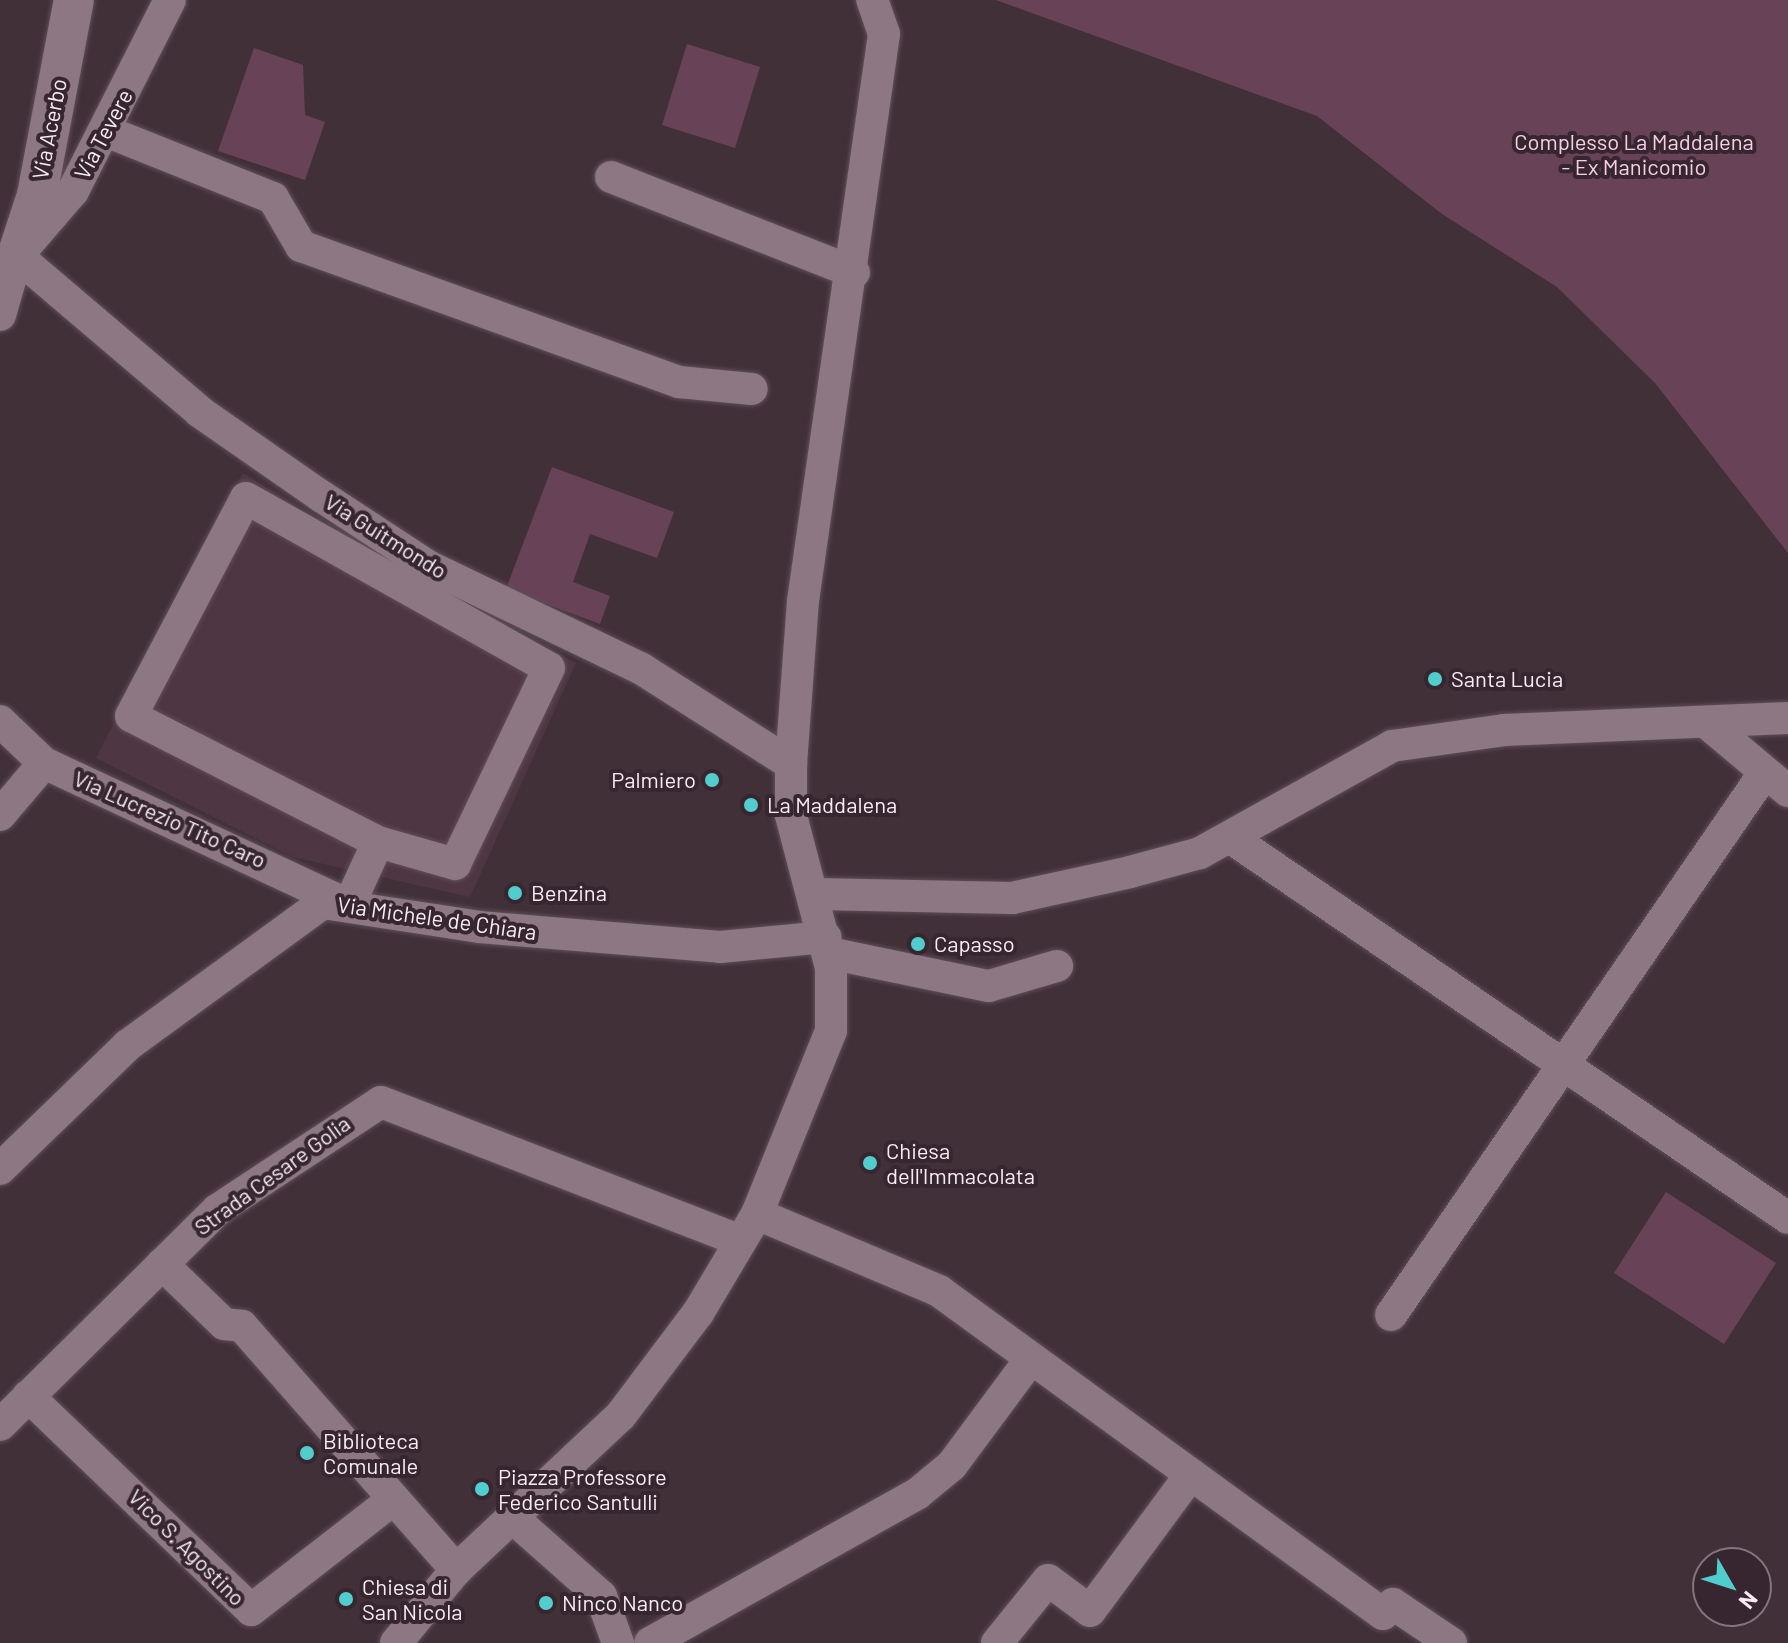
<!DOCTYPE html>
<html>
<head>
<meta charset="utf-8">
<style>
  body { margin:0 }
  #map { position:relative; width:1788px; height:1643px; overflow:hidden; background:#423039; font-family:Barlow,sans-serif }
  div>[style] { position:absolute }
  .built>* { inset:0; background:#4f3643 }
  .green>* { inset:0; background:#684357 }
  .roads { filter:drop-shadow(0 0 2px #5e4e57) drop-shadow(0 0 2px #5e4e57) }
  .minor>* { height:32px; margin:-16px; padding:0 16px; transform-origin:16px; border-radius:16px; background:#8c7782 }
  .tertiary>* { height:40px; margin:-20px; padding:0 20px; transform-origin:20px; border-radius:20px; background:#8c7782 }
  .dots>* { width:22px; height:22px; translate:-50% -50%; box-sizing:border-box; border:4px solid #37262f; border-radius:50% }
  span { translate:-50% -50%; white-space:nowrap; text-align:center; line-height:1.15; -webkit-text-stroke:8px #37262f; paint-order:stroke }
  .street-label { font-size:22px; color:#f8ecf2 }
  .park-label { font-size:22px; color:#f5cfe2 }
  .poi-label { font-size:22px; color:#f8ecf2 }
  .left { translate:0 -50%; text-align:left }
  .right { translate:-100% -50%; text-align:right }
  .north { position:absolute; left:1692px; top:1547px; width:80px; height:80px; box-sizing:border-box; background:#37262f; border:2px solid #84757d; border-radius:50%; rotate:129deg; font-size:22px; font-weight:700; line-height:32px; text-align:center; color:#f8ecf2 }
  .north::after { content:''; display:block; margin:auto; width:28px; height:36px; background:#52cdce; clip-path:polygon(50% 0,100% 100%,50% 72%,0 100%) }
</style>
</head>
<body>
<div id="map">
  <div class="built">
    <div style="clip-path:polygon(243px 473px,403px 573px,576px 663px,470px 897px,293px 857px,96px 758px)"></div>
  </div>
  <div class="green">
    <div style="clip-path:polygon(996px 0,1788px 0,1788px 553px,1655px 383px,1557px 287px,1442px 214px,1317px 116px)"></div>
    <div style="clip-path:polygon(687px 44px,760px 67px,735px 148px,662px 125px)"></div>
    <div style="clip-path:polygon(254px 48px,303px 65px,305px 115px,325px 122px,305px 180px,218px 151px)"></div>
    <div style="clip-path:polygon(552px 467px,674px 512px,657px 558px,590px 534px,573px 582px,610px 596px,600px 624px,506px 589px)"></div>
    <div style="clip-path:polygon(1666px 1192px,1776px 1263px,1724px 1344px,1614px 1273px)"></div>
  </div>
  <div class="roads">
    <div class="minor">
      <div style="left:108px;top:132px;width:178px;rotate:21.8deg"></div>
      <div style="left:273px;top:198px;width:56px;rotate:59.7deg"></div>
      <div style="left:301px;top:246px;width:402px;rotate:19.8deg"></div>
      <div style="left:679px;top:382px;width:73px;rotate:5.5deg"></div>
      <div style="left:611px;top:177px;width:261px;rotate:21.4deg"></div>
      <div style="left:17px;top:256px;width:240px;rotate:40.4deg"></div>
      <div style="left:200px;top:412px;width:147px;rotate:34.8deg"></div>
      <div style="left:321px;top:496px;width:128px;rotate:33.2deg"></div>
      <div style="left:428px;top:566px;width:237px;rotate:25.7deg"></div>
      <div style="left:642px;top:669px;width:177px;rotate:32.5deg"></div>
      <div style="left:0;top:315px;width:61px;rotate:-73.9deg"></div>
      <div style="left:17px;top:256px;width:86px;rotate:-49.3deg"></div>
      <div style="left:73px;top:191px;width:214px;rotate:-63.1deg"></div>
      <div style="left:0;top:721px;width:61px;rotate:43.7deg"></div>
      <div style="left:44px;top:763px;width:336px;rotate:25deg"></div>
      <div style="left:349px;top:905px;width:69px;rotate:-65.3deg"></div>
      <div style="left:378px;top:842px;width:277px;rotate:-153deg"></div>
      <div style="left:131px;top:716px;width:246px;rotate:-62.2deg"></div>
      <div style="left:246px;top:498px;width:347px;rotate:29.3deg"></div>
      <div style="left:549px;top:668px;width:217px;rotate:115.6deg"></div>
      <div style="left:455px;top:864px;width:80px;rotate:-164.1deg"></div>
      <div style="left:1707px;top:723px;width:106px;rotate:40deg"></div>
      <div style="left:0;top:815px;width:68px;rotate:-49.8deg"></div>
      <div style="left:1231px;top:838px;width:674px;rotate:34.3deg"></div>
      <div style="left:817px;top:894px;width:195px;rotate:1.2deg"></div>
      <div style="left:1012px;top:898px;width:121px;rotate:-12.4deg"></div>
      <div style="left:1130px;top:872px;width:73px;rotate:-15.2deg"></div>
      <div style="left:1200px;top:853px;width:220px;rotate:-29.1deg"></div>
      <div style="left:1392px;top:746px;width:113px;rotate:-8.1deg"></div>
      <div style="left:1504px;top:730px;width:284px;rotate:-2.4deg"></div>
      <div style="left:829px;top:953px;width:163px;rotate:11.7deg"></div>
      <div style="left:989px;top:986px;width:71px;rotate:-16.4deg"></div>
      <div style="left:0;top:1169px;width:178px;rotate:-44.1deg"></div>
      <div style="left:128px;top:1045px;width:241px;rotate:-36.1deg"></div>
      <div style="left:323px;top:903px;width:158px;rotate:8.7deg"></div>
      <div style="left:479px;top:927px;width:242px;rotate:4.7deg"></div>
      <div style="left:720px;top:947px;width:106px;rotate:-5.4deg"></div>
      <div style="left:757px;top:1214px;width:198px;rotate:22.9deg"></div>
      <div style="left:939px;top:1291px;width:549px;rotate:36.04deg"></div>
      <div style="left:1383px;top:1614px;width:14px;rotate:-45deg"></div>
      <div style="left:1393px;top:1604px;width:70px;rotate:33.9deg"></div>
      <div style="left:162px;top:1264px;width:86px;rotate:44.1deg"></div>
      <div style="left:224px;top:1324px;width:18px;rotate:6deg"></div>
      <div style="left:242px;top:1326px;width:325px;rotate:48.7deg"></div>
      <div style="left:1391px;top:1315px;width:659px;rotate:-55.44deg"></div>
      <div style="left:28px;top:1396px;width:309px;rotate:43.8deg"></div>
      <div style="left:251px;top:1610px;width:177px;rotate:-37.9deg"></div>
      <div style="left:0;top:1425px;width:305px;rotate:-44.7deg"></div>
      <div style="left:217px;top:1210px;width:196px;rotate:-33.4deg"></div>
      <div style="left:381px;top:1102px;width:383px;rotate:21.1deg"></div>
      <div style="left:514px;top:1519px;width:116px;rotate:41.5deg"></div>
      <div style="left:601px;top:1596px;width:50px;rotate:70.1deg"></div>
      <div style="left:396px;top:1643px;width:94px;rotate:-50.6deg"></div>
      <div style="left:456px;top:1570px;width:226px;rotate:-43.2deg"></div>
      <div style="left:621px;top:1415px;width:128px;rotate:-53deg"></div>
      <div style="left:698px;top:1313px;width:115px;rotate:-59.2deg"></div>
      <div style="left:757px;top:1214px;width:197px;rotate:-68deg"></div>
      <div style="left:831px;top:1031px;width:63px;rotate:-90deg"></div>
      <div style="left:831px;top:968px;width:158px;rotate:-104.7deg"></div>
      <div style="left:791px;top:815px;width:51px;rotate:-90deg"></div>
      <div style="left:791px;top:764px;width:163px;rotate:-85.8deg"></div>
      <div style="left:803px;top:601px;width:573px;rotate:-81.87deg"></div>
      <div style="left:884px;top:34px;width:36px;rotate:-109deg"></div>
      <div style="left:650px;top:1643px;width:306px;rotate:-29.2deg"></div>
      <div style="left:917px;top:1494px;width:45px;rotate:-39.6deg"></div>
      <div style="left:952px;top:1465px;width:131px;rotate:-53.4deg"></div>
      <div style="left:997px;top:1643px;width:81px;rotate:-51deg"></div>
      <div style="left:1048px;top:1580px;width:52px;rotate:36.4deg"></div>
      <div style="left:1090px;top:1611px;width:170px;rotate:-53.6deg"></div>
    </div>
    <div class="tertiary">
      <div style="left:17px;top:256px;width:64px;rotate:-71.8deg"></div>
      <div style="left:37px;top:195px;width:198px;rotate:-79.3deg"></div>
    </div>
  </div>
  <div class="dots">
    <div style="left:1435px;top:679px;background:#52cdce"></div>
    <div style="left:712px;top:780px;background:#52cdce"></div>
    <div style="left:751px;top:805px;background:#52cdce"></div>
    <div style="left:515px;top:893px;background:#52cdce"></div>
    <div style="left:918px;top:944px;background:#52cdce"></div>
    <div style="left:870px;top:1163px;background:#52cdce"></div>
    <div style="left:307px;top:1453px;background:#52cdce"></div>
    <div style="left:482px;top:1489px;background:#52cdce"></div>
    <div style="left:346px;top:1599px;background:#52cdce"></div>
    <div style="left:546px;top:1603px;background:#52cdce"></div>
  </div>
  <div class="street-label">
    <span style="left:49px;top:129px;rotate:-79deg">Via Acerbo</span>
    <span style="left:103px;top:134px;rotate:-62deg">Via Tevere</span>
    <span style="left:386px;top:536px;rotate:32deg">Via Guitmondo</span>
    <span style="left:170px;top:819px;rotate:24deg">Via Lucrezio Tito Caro</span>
    <span style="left:437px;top:918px;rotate:8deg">Via Michele de Chiara</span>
    <span style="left:272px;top:1175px;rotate:-36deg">Strada Cesare Golia</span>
    <span style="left:187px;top:1547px;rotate:45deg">Vico S. Agostino</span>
  </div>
  <div class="park-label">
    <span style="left:1634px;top:154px">Complesso La Maddalena<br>- Ex Manicomio</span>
  </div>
  <div class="poi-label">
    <span class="left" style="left:1451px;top:679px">Santa Lucia</span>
    <span class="right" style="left:696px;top:780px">Palmiero</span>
    <span class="left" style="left:767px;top:805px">La Maddalena</span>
    <span class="left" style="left:531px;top:893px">Benzina</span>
    <span class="left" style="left:934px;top:944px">Capasso</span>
    <span class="left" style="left:886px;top:1163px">Chiesa<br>dell'Immacolata</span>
    <span class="left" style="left:323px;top:1453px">Biblioteca<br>Comunale</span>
    <span class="left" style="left:498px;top:1489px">Piazza Professore<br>Federico Santulli</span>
    <span class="left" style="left:362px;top:1599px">Chiesa di<br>San Nicola</span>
    <span class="left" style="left:562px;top:1603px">Ninco Nanco</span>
  </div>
  <div class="north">N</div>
</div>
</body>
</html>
